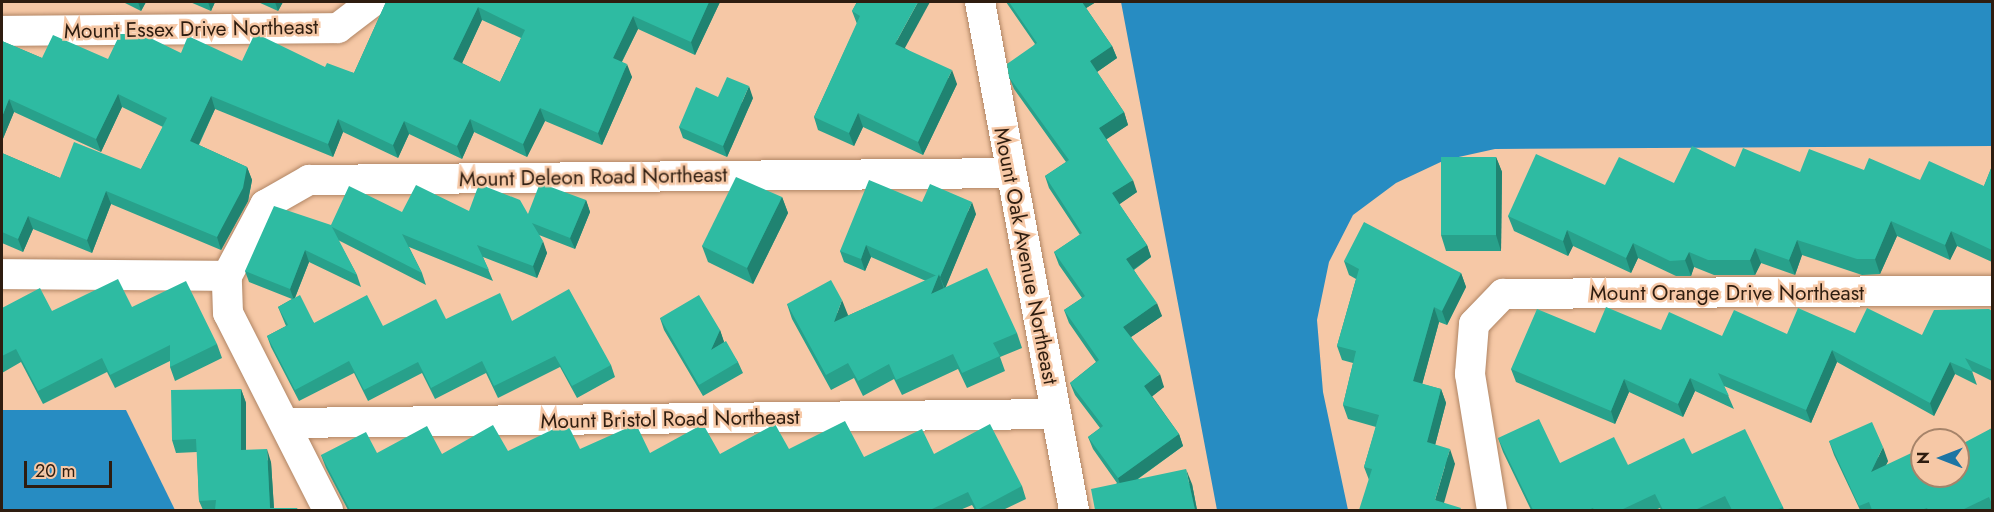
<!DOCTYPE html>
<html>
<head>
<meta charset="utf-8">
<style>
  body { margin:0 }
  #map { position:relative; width:1994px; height:512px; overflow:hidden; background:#f6c8a6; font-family:Jost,sans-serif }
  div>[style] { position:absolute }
  .water>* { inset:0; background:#278cc2 }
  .roads { filter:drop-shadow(0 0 2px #b08564) drop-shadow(0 0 2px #b08564) }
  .minor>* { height:30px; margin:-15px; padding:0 15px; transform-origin:15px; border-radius:15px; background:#fff }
  .wall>* { inset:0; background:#28a18b }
  .shaded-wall>* { inset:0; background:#208371 }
  .building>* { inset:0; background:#2ebba2 }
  span { translate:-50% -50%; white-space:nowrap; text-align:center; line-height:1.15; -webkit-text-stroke:5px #f6c8a6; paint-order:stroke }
  .street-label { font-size:21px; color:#2e1d10 }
  .frame { position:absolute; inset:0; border:3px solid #2e1d10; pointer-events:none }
  .north { position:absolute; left:1910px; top:428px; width:60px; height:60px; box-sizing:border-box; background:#f6c8a6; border:2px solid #a6846a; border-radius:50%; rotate:270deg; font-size:16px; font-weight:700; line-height:24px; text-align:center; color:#2e1d10 }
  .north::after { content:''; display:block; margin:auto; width:21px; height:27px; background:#1c75a4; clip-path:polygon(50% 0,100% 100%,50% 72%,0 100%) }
  .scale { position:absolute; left:24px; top:461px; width:88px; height:27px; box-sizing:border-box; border:3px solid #2e1d10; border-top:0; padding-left:8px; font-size:18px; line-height:21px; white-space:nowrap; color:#2e1d10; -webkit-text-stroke:4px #f6c8a6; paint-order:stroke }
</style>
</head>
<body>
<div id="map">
  <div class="water">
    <div style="clip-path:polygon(1121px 2px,1992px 2px,1992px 146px,1495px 149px,1445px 160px,1396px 183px,1353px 215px,1329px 262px,1317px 320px,1323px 392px,1348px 510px,1217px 510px)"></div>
    <div style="clip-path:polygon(2px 410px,126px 410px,175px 510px,2px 510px)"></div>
  </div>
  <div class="roads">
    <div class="minor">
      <div style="left:980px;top:2px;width:517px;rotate:79.52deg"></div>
      <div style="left:2px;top:31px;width:336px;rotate:-0.5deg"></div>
      <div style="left:338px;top:28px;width:43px;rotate:-37.4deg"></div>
      <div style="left:2px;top:274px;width:225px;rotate:0.5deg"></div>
      <div style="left:285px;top:423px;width:771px;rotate:-0.67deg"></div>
      <div style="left:328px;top:510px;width:221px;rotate:-116.9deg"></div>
      <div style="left:228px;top:313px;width:37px;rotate:-92deg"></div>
      <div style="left:227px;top:276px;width:81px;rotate:-61.8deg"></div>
      <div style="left:265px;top:205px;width:51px;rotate:-29.6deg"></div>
      <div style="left:309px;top:180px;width:699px;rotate:-0.57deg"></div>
      <div style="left:1492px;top:510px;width:138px;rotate:-99.2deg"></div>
      <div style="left:1470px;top:374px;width:50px;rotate:-85.4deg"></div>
      <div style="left:1474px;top:324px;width:42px;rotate:-46deg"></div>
      <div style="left:1503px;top:294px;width:489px;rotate:-0.4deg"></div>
    </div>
  </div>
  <div class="wall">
    <div style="clip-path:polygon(123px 2px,146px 2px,141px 11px)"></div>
    <div style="clip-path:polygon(190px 2px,215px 2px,211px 11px)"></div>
    <div style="clip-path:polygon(258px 2px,283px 2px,278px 11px)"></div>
    <div style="clip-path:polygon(evenodd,386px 2px,720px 2px,695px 55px,638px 29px,622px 62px,632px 77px,602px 145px,545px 121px,527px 157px,474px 132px,462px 159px,409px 134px,398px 158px,343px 132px,333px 157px,215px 109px,199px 145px,247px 167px,252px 180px,248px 201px,221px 250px,111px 204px,92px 253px,33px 229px,23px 252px,2px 243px,2px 153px,60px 178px,141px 169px,163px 127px,122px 107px,101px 152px,14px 112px,2px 141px,2px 41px,42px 58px,108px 59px,181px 53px,242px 61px,325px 67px,354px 73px,386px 2px,482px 20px,521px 38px,500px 82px,462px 63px,482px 20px)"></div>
    <div style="clip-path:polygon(857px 2px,905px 48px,957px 84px,923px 155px,863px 127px,854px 146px,818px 130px,814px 117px,857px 24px,852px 11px)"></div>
    <div style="clip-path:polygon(1006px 2px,1096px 2px,1086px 8px,1112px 46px,1117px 58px,1097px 72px,1124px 112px,1128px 125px,1106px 139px,1137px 192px,1119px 204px,1147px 245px,1151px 257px,1134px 270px,1162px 316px,1131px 337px,1164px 387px,1152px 396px,1179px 434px,1183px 446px,1138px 479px,1192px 484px,1197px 510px,1095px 510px,1117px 483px,1093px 449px,1088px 437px,1100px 428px,1075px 395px,1070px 383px,1096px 362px,1069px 323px,1064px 310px,1082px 298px,1059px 265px,1054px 252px,1080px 235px,1049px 188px,1045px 176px,1066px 162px,1014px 89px,1009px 77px,1035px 44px)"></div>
    <div style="clip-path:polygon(753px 98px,727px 157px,683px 138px,679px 127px)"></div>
    <div style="clip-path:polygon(1496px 157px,1502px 172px,1501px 251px,1446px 251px,1441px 235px)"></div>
    <div style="clip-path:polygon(1992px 166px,1992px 262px,1957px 246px,1950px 260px,1897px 236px,1880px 274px,1862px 275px,1802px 255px,1795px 275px,1761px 263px,1755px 275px,1714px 275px,1694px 267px,1691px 276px,1676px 276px,1638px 258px,1631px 273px,1573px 246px,1568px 256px,1514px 231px,1508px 216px,1605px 185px,1674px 183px,1735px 167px,1800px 172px,1864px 170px,1920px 180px,1984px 186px)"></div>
    <div style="clip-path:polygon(782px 197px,788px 213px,753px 284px,708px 262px,702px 246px)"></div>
    <div style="clip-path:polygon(586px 200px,590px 212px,575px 249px,539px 235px,547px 253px,537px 278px,483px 257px,493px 281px,409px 247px,422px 273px,426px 285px,338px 240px,357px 275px,361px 287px,309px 262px,295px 298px,314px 323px,383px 326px,446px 319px,512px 321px,611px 365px,615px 377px,577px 398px,560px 367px,498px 398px,486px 373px,435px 399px,422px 373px,368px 401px,354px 373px,299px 401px,271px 347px,267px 336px,286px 326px,278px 307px,292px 299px,249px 282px,245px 271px,331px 225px,402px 212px,469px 211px,528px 214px)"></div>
    <div style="clip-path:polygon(922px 202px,976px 214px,945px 288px,1017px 333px,1022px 348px,1000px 357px,1005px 371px,967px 388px,958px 369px,902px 395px,894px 379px,863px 396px,854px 378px,831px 390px,792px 319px,787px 304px,848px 315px,847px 316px,926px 281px,871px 257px,865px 271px,844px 262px,840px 251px)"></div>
    <div style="clip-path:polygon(1344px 261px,1461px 273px,1466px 287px,1447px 325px,1439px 322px,1422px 384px,1441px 389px,1446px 403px,1435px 445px,1455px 464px,1369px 480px,1364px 467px,1376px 427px,1348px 419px,1343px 405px,1353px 363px,1342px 360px,1337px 346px,1356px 279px,1349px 275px)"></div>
    <div style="clip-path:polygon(132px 307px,217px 344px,222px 358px,175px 381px,170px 367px,170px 361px,115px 388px,107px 372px,43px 404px,21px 362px,2px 373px,2px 308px,52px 311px)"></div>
    <div style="clip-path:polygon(1992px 311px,1992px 381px,1972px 371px,1977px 385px,1955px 374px,1934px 416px,1837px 362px,1811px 423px,1724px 386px,1734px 409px,1695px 391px,1683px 417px,1629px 392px,1615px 424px,1516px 382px,1511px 369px,1595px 333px,1661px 330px,1722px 336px,1787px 334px,1855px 333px,1922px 335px)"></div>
    <div style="clip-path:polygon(660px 318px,720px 330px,724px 342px,738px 362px,743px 373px,703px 396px,664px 330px)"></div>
    <div style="clip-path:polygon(241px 389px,246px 403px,246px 450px,271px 462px,274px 508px,297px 508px,298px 510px,203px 510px,199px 501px,197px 452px,176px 453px,172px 440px)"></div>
    <div style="clip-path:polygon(1992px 428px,1992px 510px,1860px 510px,1834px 455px,1829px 441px,1888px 461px,1886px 465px,1922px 476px)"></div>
    <div style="clip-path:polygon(1498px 438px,1560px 463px,1628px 465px,1692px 454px,1783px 507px,1784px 510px,1661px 510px,1660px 508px,1655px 510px,1531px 510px,1503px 452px)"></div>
    <div style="clip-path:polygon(580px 449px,650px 453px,720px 454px,789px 449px,864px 457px,934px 454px,1022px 486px,1026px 499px,1003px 510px,975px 510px,972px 505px,960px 510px,348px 510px,326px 468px,321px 455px,377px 453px,442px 454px)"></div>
  </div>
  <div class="shaded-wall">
    <div style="clip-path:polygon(138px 2px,146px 2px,141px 11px)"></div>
    <div style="clip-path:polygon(208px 2px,215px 2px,211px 11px)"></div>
    <div style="clip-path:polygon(275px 2px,283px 2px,278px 11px)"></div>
    <div style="clip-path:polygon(709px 2px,720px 2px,695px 55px,691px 42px)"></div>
    <div style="clip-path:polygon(918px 2px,930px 2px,900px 57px,895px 44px)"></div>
    <div style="clip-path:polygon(1080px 2px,1096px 2px,1083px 10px)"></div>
    <div style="clip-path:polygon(478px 7px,482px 20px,458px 72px,453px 59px)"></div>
    <div style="clip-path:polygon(633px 16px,638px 29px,617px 71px,613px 58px)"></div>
    <div style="clip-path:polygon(1112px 46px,1117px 58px,1094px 74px,1090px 61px)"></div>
    <div style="clip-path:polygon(627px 64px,632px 77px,602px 145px,598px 133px)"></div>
    <div style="clip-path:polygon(952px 70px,957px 84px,923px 155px,918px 142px)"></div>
    <div style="clip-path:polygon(749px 86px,753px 98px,727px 157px,723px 146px)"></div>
    <div style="clip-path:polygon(118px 94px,122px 107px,101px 152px,96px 139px)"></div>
    <div style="clip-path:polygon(211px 96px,215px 109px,194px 154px,190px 141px)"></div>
    <div style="clip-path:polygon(9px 99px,14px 112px,2px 141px,2px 117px)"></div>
    <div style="clip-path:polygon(540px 108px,545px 121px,527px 157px,523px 144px)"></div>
    <div style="clip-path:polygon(1124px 112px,1128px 125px,1104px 141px,1099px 128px)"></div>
    <div style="clip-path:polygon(858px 113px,863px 127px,854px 146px,849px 133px)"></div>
    <div style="clip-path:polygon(338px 119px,343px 132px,333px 157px,328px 144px)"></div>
    <div style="clip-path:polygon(470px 119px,474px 132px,462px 159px,457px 146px)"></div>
    <div style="clip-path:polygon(404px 121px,409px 134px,398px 158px,393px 145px)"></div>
    <div style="clip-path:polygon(1496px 157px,1502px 172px,1501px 251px,1496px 235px)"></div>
    <div style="clip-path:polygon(247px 167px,252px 180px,248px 201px,221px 250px,217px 237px)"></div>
    <div style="clip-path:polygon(1133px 180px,1137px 192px,1117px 206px,1112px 193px)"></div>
    <div style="clip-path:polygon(106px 191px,111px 204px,92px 253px,87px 240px)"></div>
    <div style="clip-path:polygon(782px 197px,788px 213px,753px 284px,747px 268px)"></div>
    <div style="clip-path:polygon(586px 200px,590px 212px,575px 249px,570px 238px)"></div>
    <div style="clip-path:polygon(972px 202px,976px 214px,945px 289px,940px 277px)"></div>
    <div style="clip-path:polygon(28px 216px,33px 229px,23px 252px,18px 239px)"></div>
    <div style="clip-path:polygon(1891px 221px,1897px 236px,1880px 274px,1875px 259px)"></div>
    <div style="clip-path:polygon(1567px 230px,1573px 246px,1568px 256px,1563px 241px)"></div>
    <div style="clip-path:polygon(1951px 231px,1957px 246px,1950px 260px,1945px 245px)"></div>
    <div style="clip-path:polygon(1797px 240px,1802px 255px,1795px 275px,1789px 260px)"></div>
    <div style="clip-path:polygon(543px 241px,547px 253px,537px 278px,533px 266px)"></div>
    <div style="clip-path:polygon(1633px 243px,1638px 258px,1631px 273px,1626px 258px)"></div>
    <div style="clip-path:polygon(866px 245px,871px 257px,865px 271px,861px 259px)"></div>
    <div style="clip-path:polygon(1147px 245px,1151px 257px,1131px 271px,1126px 259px)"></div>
    <div style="clip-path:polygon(1755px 248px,1761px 263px,1755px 275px,1750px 260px)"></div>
    <div style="clip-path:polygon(305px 250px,309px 262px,294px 300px,290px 289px)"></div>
    <div style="clip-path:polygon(1689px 252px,1694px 267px,1691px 276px,1685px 260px)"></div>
    <div style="clip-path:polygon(1461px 273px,1466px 287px,1447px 325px,1442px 311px)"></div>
    <div style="clip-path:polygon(939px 274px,944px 289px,931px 294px)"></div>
    <div style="clip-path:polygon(842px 300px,848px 315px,839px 337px,834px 322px)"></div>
    <div style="clip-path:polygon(1157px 303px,1162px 316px,1128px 339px,1123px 327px)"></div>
    <div style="clip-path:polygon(1434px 307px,1439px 322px,1419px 396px,1413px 381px)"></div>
    <div style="clip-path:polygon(720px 330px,724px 342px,711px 350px)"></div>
    <div style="clip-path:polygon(1832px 350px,1837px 362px,1811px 423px,1806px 410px)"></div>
    <div style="clip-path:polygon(1950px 362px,1955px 374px,1934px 416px,1930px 403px)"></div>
    <div style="clip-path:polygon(1160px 374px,1164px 387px,1149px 399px,1144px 386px)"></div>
    <div style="clip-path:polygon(1690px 378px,1695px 391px,1683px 417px,1678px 404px)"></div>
    <div style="clip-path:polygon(1624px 379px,1629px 392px,1615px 424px,1611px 411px)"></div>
    <div style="clip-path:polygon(241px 389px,246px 403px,246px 463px,241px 450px)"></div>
    <div style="clip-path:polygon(1441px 389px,1446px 403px,1432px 457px,1427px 442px)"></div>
    <div style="clip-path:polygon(1179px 434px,1183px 446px,1122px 490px,1118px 478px)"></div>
    <div style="clip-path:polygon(1883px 447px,1888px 461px,1876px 486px,1871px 472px)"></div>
    <div style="clip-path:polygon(267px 449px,271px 462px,274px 510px,270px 508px)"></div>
    <div style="clip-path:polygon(1450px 449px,1455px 464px,1442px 510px,1435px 500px)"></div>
    <div style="clip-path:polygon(1186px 469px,1192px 484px,1197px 510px,1195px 510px)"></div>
  </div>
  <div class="building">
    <div style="clip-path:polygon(evenodd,386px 2px,709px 2px,691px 42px,633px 16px,613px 58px,627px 64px,598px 133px,540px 108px,523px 144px,470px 119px,457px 146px,404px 121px,393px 145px,338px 119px,328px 144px,211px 96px,190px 141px,247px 167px,243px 188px,217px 237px,106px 191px,87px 240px,28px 216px,18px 239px,2px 232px,2px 153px,60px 178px,74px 142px,141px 169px,167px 118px,118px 94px,96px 139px,9px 99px,2px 117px,2px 41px,42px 58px,53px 35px,108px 59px,120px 34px,142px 34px,181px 53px,188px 36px,242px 61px,255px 33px,325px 67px,327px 63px,354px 73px,386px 2px,478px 7px,525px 30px,500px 82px,453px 59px,478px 7px)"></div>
    <div style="clip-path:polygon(857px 2px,918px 2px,895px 44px,952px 70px,918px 142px,858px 113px,849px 133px,814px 117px,860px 16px,852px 11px)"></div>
    <div style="clip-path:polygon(1009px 2px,1082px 2px,1112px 46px,1090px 61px,1124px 112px,1099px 128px,1133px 180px,1112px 193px,1147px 245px,1126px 259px,1157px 303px,1123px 327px,1160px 374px,1144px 386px,1179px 434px,1118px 478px,1088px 437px,1103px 426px,1070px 383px,1099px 360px,1064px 310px,1085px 296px,1054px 252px,1082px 233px,1045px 176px,1069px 160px,1009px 77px,1007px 64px,1037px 43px)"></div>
    <div style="clip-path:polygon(727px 77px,749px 86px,723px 146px,679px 127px,696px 87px,718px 97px)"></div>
    <div style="clip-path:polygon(1692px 146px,1735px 167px,1743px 148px,1800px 172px,1809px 149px,1864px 170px,1869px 158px,1920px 180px,1929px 161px,1984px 186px,1992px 166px,1992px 250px,1951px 231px,1945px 245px,1891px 221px,1875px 259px,1857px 259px,1797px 240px,1789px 260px,1755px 248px,1750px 260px,1708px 260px,1689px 252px,1685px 260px,1670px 261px,1633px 243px,1626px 258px,1567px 230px,1563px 241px,1508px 216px,1536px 154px,1605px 185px,1619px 157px,1674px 183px)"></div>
    <div style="clip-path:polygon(1441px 157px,1496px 157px,1496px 235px,1441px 235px)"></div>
    <div style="clip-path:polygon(736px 177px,782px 197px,747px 268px,702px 246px)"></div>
    <div style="clip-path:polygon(869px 180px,922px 202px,930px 184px,972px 202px,940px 277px,939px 274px,937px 276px,866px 245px,861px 259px,840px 251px)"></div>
    <div style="clip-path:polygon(540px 183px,586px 200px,570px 238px,532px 223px,543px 241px,533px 266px,477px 245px,489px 270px,402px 234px,422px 273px,332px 227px,357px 275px,305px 250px,290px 289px,245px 271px,274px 206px,331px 225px,349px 186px,402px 212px,416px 185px,469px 211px,479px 184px,520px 200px,528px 214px)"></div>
    <div style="clip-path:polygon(1364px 222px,1461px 273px,1442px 311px,1434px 307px,1413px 381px,1441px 389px,1427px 442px,1450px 449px,1435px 500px,1461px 508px,1460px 510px,1359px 510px,1372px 469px,1364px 467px,1379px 415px,1343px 405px,1356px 351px,1337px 346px,1359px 269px,1344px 261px)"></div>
    <div style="clip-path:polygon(987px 268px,1017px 333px,993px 343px,1000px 356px,962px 373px,953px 354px,896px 380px,889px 364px,858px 381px,848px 363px,826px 375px,787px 304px,831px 280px,842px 300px,834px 322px,939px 274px,931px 294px)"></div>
    <div style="clip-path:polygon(118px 279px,132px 307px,186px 281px,217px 344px,170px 367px,170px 345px,110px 375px,102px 358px,38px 391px,16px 349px,2px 356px,2px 308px,40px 288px,52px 311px)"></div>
    <div style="clip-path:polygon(569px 289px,611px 365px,572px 386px,555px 356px,494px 386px,482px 361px,431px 388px,418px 362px,364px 390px,349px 361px,295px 390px,267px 336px,288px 325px,278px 307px,300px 295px,314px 323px,367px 295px,383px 326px,436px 299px,446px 319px,500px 293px,512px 321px)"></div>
    <div style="clip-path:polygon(699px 295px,720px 330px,711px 350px,726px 341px,738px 362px,699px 385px,660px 318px)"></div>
    <div style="clip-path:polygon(1606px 307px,1661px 330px,1669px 312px,1722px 336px,1734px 310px,1787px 334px,1798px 308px,1855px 333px,1867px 308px,1922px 335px,1934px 310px,1989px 309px,1992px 311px,1992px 370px,1965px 358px,1973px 372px,1950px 362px,1930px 403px,1832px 350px,1806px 410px,1718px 373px,1729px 396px,1690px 378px,1678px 404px,1624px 379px,1611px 411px,1511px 369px,1537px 309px,1595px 333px)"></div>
    <div style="clip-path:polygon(241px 389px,241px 450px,267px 449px,270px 508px,297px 508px,297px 510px,215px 510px,216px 500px,199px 501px,196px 439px,172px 440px,171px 390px)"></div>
    <div style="clip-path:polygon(1539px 419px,1560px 463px,1614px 437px,1628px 465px,1684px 438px,1692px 454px,1745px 429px,1783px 507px,1776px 510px,1732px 510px,1725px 496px,1695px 510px,1663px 510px,1655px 494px,1621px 510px,1594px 510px,1593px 508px,1588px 510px,1533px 510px,1498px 438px)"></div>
    <div style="clip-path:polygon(845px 421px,864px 457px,922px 429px,934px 454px,990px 424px,1022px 486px,977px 510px,968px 492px,930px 510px,350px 510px,321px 455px,366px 432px,377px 453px,427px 426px,442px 454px,493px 425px,508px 451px,562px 425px,568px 425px,580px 449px,636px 424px,650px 453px,703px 424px,720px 454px,775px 424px,789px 449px)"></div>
    <div style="clip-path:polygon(1872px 422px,1883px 447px,1871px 472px,1922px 448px,1922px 476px,1958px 476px,1958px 446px,1992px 428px,1992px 504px,1989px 497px,1962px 510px,1928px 510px,1927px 508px,1921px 510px,1872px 510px,1869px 502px,1859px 506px,1829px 441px)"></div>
    <div style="clip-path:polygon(1186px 469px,1195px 510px,1095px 510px,1091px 489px)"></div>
  </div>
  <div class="street-label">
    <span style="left:191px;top:29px;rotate:-1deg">Mount Essex Drive Northeast</span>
    <span style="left:593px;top:177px;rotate:-1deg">Mount Deleon Road Northeast</span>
    <span style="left:1026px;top:256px;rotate:79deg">Mount Oak Avenue Northeast</span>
    <span style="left:1727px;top:293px">Mount Orange Drive Northeast</span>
    <span style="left:670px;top:419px;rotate:-1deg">Mount Bristol Road Northeast</span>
  </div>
  <div class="frame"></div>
  <div class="north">N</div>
  <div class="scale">20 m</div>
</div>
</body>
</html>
